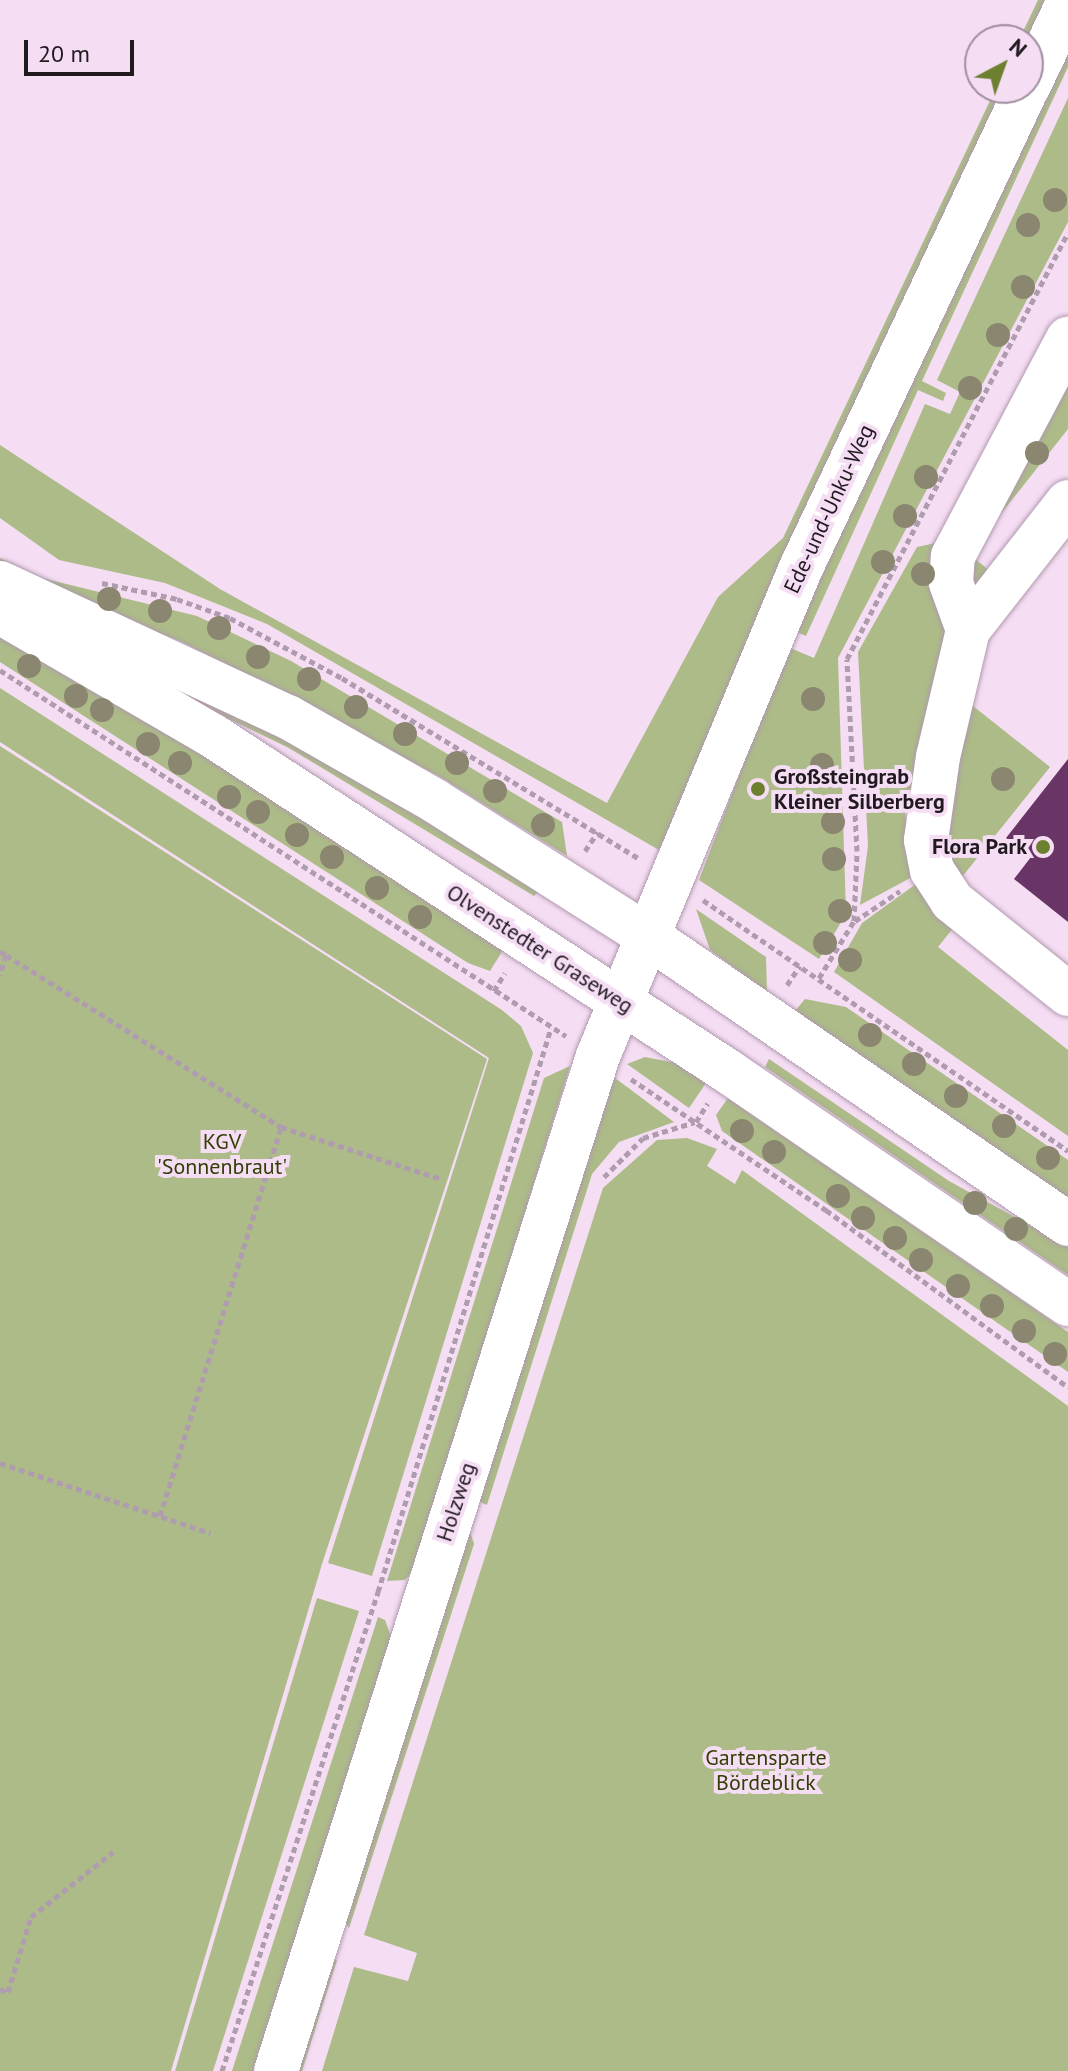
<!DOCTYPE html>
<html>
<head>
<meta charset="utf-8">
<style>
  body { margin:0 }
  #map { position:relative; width:1068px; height:2071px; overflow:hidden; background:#f5ddf3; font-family:"PT Sans",sans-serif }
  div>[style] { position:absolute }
  .green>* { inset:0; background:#acbb87 }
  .building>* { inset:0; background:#693566 }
  .path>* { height:5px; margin-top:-2.5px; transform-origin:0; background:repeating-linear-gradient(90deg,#af9cae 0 6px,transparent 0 10px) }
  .roads { filter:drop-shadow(0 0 2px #b099ae) drop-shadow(0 0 2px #b099ae) }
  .minor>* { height:44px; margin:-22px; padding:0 22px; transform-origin:22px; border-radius:22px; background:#fff }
  .major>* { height:44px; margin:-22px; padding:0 22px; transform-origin:22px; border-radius:22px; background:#fff }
  .trees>* { width:24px; height:24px; margin:-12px; border-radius:50%; background:#8a8670 }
  .dots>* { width:22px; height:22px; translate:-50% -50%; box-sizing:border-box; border:4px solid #f5ddf3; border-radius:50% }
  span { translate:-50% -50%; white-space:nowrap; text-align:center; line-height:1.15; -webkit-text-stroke:8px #f5ddf3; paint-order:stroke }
  .street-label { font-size:22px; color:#211920 }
  .poi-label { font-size:22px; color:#211920; font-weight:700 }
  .left { translate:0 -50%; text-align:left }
  .right { translate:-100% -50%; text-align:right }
  .park-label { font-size:22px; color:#323e04 }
  .north { position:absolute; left:964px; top:24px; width:80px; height:80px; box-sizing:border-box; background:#f5ddf3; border:2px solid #a08f9f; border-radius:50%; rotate:41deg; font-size:22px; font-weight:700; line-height:32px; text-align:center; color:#211920 }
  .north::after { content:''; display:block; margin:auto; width:28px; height:36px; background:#6d8030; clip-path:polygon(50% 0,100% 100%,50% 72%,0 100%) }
  .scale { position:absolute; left:24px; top:40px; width:110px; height:36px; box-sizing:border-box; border:4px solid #211920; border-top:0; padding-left:10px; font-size:24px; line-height:28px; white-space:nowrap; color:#211920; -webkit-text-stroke:6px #f5ddf3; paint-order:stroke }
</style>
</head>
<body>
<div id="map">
  <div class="green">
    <div style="clip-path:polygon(1038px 0,1051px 0,1028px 40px,1019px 40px)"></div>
    <div style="clip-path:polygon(1068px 42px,1068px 67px,922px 381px,946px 393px,943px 401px,918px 390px,806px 636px,792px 630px)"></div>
    <div style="clip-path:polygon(996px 88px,1011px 88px,659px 850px,267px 624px,165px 583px,59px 560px,0 518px,0 445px,220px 589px,607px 803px,718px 597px,783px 538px)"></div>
    <div style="clip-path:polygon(1068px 98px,1068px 222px,838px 658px,846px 914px,819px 959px,699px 880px,788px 647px,814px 658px,925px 404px,950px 414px,960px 392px,937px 380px)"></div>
    <div style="clip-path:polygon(1068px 381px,1068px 429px,969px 554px,990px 571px,972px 594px,968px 544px)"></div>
    <div style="clip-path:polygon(950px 540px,947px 623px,905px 814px,914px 876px,860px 905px,868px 846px,858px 652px,917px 547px)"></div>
    <div style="clip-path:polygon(0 558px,42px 578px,197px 616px,291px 661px,562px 822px,567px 856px,442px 778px,288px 695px,182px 642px,0 569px)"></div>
    <div style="clip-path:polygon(0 623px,503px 950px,490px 971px,468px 963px,0 662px)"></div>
    <div style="clip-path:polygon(116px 664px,211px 698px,292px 740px,541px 889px,534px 896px,289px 748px)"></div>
    <div style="clip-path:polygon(0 688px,502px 1010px,521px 1026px,533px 1053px,372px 1576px,328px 1563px,489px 1058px,0 742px)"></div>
    <div style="clip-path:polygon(968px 702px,1050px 767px,958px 882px,945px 851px)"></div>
    <div style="clip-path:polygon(0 746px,487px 1059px,322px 1564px,171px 2071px,0 2071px)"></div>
    <div style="clip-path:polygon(916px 884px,954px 927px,938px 947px,1068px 1050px,1068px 1136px,834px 972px,862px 923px)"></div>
    <div style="clip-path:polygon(696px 909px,766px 957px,767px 992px,710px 950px)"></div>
    <div style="clip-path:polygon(805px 999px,846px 1007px,1068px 1160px,1068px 1202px,795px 1011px)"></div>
    <div style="clip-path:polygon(645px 1057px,676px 1063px,706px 1083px,689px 1108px,627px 1064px)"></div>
    <div style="clip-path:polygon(769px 1059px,949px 1181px,1068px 1246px,1068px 1275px,765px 1067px)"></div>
    <div style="clip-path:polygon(570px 1066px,415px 1569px,405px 1580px,387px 1581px,544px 1078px)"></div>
    <div style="clip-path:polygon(615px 1078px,674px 1122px,619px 1142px,592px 1174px,487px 1505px,478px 1501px,603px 1101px)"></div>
    <div style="clip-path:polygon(728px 1098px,1068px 1332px,1068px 1372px,722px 1131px,716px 1115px)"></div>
    <div style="clip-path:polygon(687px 1138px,717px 1149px,707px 1166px,735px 1184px,742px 1170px,1068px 1406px,1068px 2071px,322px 2071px,354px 1967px,408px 1981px,417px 1953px,364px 1935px,603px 1188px,657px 1140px)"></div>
    <div style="clip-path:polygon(467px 1522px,474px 1544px,349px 1928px,341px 1916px)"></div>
    <div style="clip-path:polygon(317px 1598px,359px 1611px,213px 2071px,175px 2071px)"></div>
    <div style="clip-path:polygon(378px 1617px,385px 1620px,393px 1642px,257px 2071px,232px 2071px)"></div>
    <div style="clip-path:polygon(337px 1960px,302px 2071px,292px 2071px,327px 1961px)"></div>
  </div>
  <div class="building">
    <div style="clip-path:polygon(1068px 759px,1068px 922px,1014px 879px,1031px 857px,1006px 838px)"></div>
  </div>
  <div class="path">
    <div style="left:102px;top:583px;width:77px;rotate:12deg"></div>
    <div style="left:177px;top:599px;width:56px;rotate:19.7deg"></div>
    <div style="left:230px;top:618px;width:127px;rotate:28.2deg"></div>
    <div style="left:342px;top:678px;width:346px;rotate:31.3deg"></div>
    <div style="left:0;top:670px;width:674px;rotate:32.89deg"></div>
    <div style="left:585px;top:851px;width:23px;rotate:-56deg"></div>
    <div style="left:703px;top:900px;width:443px;rotate:34.5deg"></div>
    <div style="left:855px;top:921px;width:54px;rotate:-33.7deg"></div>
    <div style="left:0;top:951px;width:7px;rotate:34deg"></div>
    <div style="left:6px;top:955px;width:21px;rotate:107deg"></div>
    <div style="left:6px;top:955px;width:324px;rotate:32deg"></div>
    <div style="left:281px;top:1127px;width:168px;rotate:18deg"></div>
    <div style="left:819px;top:978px;width:67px;rotate:-58.4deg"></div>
    <div style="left:854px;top:921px;width:70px;rotate:-87.5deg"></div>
    <div style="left:857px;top:851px;width:192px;rotate:-93deg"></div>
    <div style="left:847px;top:659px;width:480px;rotate:-62.6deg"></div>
    <div style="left:787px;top:985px;width:23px;rotate:-56deg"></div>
    <div style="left:494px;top:991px;width:21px;rotate:-59deg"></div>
    <div style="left:631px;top:1079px;width:235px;rotate:33.9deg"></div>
    <div style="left:826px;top:1210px;width:300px;rotate:36.2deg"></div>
    <div style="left:696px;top:1122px;width:22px;rotate:-58deg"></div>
    <div style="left:604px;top:1177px;width:55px;rotate:-45deg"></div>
    <div style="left:643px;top:1138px;width:54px;rotate:-17.1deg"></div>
    <div style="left:0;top:1463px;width:222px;rotate:18.4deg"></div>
    <div style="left:160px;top:1516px;width:407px;rotate:-72.7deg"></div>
    <div style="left:0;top:1989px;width:9px;rotate:21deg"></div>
    <div style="left:8px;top:1992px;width:78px;rotate:-73deg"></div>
    <div style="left:31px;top:1917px;width:105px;rotate:-38.4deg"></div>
    <div style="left:222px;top:2071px;width:504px;rotate:-71.96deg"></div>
    <div style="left:378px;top:1592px;width:590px;rotate:-72.95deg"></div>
  </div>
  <div class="roads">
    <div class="minor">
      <div style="left:1028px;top:87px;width:93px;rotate:-64.5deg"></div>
      <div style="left:1068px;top:502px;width:162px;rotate:128deg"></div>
      <div style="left:968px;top:630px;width:130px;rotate:103.3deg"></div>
      <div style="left:938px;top:757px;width:84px;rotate:98.2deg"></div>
      <div style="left:926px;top:840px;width:31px;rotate:79deg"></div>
      <div style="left:932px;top:870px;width:37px;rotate:57deg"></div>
      <div style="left:952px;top:901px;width:149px;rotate:38.7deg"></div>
      <div style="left:968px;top:630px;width:50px;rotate:-109.9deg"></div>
      <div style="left:951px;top:583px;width:27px;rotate:-86deg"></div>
      <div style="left:953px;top:556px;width:246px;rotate:-62.1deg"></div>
      <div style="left:276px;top:2071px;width:1065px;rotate:-72.4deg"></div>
      <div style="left:598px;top:1056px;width:526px;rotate:-67.43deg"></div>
      <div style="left:800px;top:570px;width:533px;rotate:-64.78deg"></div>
    </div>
    <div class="major">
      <div style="left:0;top:583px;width:318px;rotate:25deg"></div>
      <div style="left:288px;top:717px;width:169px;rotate:29.7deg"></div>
      <div style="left:435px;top:801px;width:254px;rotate:32.4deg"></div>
      <div style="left:649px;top:937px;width:508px;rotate:34.41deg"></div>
      <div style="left:0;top:612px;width:246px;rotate:30.2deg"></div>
      <div style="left:213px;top:736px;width:616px;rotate:33.07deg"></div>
      <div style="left:729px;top:1072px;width:411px;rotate:34.4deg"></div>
    </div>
  </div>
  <div class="trees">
    <div style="left:1055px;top:200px"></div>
    <div style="left:1028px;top:225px"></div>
    <div style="left:1023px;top:287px"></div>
    <div style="left:998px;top:335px"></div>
    <div style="left:970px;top:388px"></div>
    <div style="left:1037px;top:453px"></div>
    <div style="left:926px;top:477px"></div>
    <div style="left:905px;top:516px"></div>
    <div style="left:883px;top:562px"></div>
    <div style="left:923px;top:574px"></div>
    <div style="left:109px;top:599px"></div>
    <div style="left:160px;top:611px"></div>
    <div style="left:219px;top:628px"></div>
    <div style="left:258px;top:657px"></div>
    <div style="left:29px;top:666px"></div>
    <div style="left:309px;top:679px"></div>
    <div style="left:76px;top:696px"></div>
    <div style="left:813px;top:699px"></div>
    <div style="left:356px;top:707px"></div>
    <div style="left:102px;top:710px"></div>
    <div style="left:405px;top:734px"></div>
    <div style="left:148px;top:744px"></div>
    <div style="left:180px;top:763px"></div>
    <div style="left:457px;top:763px"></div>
    <div style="left:822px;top:765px"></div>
    <div style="left:1003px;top:779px"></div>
    <div style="left:495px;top:791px"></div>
    <div style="left:229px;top:797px"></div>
    <div style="left:258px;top:812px"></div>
    <div style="left:833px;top:822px"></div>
    <div style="left:543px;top:825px"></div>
    <div style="left:297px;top:835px"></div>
    <div style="left:332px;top:857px"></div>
    <div style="left:834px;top:859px"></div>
    <div style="left:377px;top:888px"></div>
    <div style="left:840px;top:911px"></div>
    <div style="left:420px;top:917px"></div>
    <div style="left:825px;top:943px"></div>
    <div style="left:850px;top:960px"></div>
    <div style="left:870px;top:1035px"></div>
    <div style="left:914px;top:1064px"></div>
    <div style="left:956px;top:1096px"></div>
    <div style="left:1004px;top:1126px"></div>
    <div style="left:742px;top:1131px"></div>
    <div style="left:774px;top:1152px"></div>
    <div style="left:1048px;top:1158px"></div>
    <div style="left:838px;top:1196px"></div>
    <div style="left:975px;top:1203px"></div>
    <div style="left:863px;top:1218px"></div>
    <div style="left:1016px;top:1229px"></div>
    <div style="left:895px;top:1238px"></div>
    <div style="left:921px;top:1260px"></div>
    <div style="left:958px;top:1286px"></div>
    <div style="left:992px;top:1306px"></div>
    <div style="left:1024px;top:1331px"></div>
    <div style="left:1055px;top:1354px"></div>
  </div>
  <div class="dots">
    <div style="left:758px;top:789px;background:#6d8030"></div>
    <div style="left:1043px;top:847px;background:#6d8030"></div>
  </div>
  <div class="street-label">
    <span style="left:829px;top:509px;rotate:-65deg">Ede-und-Unku-Weg</span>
    <span style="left:540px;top:949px;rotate:33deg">Olvenstedter Graseweg</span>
    <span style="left:456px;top:1502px;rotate:-72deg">Holzweg</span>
  </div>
  <div class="poi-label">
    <span class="left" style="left:774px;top:789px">Großsteingrab<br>Kleiner Silberberg</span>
    <span class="right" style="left:1027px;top:847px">Flora Park</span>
  </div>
  <div class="park-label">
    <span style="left:222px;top:1154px">KGV<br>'Sonnenbraut'</span>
    <span style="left:766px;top:1770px">Gartensparte<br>Bördeblick</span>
  </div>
  <div class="north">N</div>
  <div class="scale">20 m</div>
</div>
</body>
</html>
